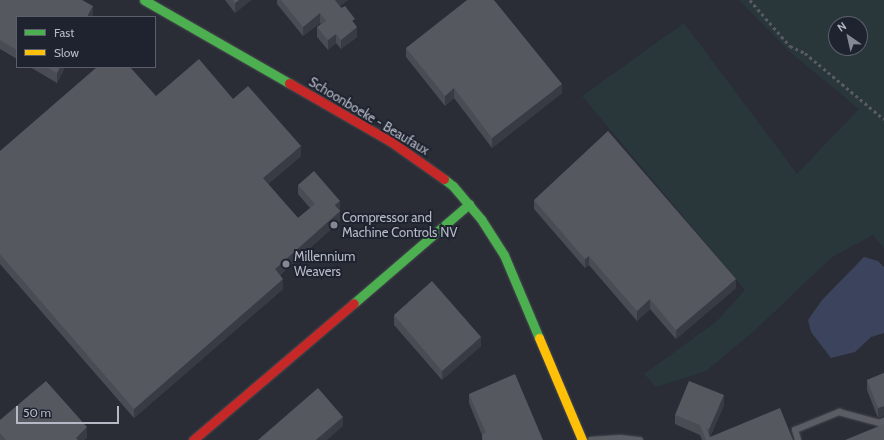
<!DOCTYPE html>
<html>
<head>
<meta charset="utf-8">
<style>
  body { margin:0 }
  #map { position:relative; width:884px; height:440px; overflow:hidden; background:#2a2d36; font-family:Cabin,sans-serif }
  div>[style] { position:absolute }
  .green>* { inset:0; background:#29373b }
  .water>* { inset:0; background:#3c445d }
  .path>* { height:2.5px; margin-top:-1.25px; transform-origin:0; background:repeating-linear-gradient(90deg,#585b61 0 3px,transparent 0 6px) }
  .roads { filter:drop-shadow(0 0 1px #47494f) drop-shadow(0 0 1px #47494f) }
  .lane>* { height:5.5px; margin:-2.75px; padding:0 2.75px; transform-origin:2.75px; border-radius:2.75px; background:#5b5d64 }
  .fast>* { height:9px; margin:-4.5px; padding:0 4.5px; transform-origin:4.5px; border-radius:4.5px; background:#4caf50 }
  .slow>* { height:9px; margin:-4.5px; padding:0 4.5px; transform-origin:4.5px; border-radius:4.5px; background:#ffc107 }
  .jam>* { height:9px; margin:-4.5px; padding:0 4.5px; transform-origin:4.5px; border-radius:4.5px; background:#c62828 }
  .wall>* { inset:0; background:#4a4c54 }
  .shaded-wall>* { inset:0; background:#383b43 }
  .building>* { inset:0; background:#565860 }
  .dots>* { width:11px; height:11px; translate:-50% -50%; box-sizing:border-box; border:2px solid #1f2330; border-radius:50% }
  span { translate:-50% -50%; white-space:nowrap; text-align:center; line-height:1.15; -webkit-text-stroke:4px #1f2330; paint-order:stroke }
  .street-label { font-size:13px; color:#b5b9c6 }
  .poi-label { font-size:13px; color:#b5b9c6 }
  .left { translate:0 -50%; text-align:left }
  .legend { position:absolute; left:16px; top:16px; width:140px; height:52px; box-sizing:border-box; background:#1f2330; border:1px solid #5b5f6c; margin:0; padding:5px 7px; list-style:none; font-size:12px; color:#b5b9c6 }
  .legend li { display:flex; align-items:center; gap:8px; height:20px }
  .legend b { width:20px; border:1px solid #5b5f6c }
  .north { position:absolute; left:828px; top:16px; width:40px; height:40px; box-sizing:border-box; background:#1f2330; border:1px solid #5b5f6c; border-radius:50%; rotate:326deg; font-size:11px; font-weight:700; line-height:16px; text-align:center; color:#b5b9c6 }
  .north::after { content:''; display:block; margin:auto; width:14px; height:18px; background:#848894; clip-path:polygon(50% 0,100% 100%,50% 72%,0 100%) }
  .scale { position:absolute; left:16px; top:406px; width:103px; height:18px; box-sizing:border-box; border:2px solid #b5b9c6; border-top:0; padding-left:5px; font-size:12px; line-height:14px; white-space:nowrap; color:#b5b9c6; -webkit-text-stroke:3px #1f2330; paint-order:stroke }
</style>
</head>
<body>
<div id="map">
  <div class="green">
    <div style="clip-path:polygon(evenodd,739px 0,884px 0,884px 248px,873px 235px,832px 257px,754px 331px,706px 371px,656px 387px,644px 374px,716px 322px,745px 290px,582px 96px,684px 23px,797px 174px,859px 109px,790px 52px,739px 0,836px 24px,860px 24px,860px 48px,836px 48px,836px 24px)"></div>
  </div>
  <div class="water">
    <div style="clip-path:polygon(864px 257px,878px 261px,884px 267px,884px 333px,871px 337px,855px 352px,831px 358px,811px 332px,808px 320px,822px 300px)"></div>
  </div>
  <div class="path">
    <div style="left:750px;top:0;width:61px;rotate:49deg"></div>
    <div style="left:790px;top:46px;width:17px;rotate:25deg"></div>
    <div style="left:805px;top:53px;width:103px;rotate:39.9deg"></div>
  </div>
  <div class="roads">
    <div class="lane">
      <div style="left:591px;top:440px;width:29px;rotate:-4deg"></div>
      <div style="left:620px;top:438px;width:20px;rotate:6deg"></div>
      <div style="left:798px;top:440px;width:10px;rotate:-107deg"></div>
      <div style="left:795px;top:430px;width:48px;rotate:-22.2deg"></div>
      <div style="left:839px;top:412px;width:42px;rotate:15deg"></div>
      <div style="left:880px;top:423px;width:4px;rotate:-27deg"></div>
    </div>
    <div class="fast">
      <div style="left:144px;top:0;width:167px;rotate:29.8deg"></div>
      <div style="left:444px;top:179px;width:11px;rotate:38deg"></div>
      <div style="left:453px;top:186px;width:43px;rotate:49.7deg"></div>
      <div style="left:481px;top:219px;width:43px;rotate:57.4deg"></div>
      <div style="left:504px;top:255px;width:90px;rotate:67.1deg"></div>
      <div style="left:354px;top:303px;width:152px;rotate:-40.7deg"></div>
    </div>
    <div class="slow">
      <div style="left:539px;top:338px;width:111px;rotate:67.1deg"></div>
    </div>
    <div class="jam">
      <div style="left:289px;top:83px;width:116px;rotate:29.9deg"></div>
      <div style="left:390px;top:141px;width:66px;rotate:35.1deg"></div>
      <div style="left:193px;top:440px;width:211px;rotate:-40.4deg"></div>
    </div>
  </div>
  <div class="wall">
    <div style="clip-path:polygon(0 0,93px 16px,93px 17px,17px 17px,17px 59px,0 49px)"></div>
    <div style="clip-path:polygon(225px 0,251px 0,235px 13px)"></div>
    <div style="clip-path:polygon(277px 0,348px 0,340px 6px,355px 24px,357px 37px,341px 49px,336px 43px,328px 50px,317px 37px,317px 27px,321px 24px,320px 23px,303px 36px,277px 4px)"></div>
    <div style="clip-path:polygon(406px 48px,562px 93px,492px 148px,454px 98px,445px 106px,406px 57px)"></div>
    <div style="clip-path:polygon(30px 67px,65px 67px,57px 83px)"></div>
    <div style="clip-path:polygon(156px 96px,233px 99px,301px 156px,268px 184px,298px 218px,310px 208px,298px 194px,298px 185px,340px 210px,340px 221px,280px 275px,283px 289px,134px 418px,0 264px,0 151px)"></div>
    <div style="clip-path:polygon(534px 200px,736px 288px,676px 339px,650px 309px,637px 321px,589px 265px,585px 268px,534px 209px)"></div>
    <div style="clip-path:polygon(394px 315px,481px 346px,442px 380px,394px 325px)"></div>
    <div style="clip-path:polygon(884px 373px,884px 415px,878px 418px,867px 390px,867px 380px)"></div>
    <div style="clip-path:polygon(469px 394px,543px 440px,482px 440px,482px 435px,469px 403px)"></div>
    <div style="clip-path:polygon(724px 405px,710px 437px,793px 440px,702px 440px,700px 435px,675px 424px,675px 415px)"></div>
    <div style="clip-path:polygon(0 420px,87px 437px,84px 440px,0 440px)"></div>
  </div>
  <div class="shaded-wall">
    <div style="clip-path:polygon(239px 0,251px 0,235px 13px,235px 3px)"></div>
    <div style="clip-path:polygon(335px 0,348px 0,335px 10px)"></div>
    <div style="clip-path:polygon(93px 6px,93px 17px,87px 17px)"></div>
    <div style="clip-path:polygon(320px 13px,320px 23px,303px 36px,303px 27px)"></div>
    <div style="clip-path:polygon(357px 27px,357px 37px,341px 49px,341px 40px)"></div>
    <div style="clip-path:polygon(336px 34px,336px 43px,328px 50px,328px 40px)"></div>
    <div style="clip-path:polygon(60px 67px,65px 67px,57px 83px,57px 73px)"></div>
    <div style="clip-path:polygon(562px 84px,562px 93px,492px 148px,492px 138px)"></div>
    <div style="clip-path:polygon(454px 88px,454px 98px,445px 106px,445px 96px)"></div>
    <div style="clip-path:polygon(301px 146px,301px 156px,263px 188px,263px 178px)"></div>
    <div style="clip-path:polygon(340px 201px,340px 210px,335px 205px)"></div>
    <div style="clip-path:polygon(340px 211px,340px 221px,275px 279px,275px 269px)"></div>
    <div style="clip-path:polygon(589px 256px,589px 265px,585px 268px,585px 259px)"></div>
    <div style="clip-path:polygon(283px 279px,283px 289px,134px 418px,134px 409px)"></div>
    <div style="clip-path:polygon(736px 279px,736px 288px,676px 339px,676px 330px)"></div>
    <div style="clip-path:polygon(650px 299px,650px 309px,637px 321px,637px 311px)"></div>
    <div style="clip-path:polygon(481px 337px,481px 346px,442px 380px,442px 371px)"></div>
    <div style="clip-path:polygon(724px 395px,724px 405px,709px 439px,709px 429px)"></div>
    <div style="clip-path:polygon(884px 406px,884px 415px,878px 418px,878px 408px)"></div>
    <div style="clip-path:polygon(343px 417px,343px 426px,327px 440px,316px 440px)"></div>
    <div style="clip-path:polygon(87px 427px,87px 437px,84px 440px,76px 440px,76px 438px)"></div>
  </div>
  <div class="building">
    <div style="clip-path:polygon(0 0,82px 0,93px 6px,87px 17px,17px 17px,17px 50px,0 40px)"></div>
    <div style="clip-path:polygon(233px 0,239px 0,235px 3px)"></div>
    <div style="clip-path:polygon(281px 0,336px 0,335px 0,341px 8px,345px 6px,355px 19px,352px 21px,357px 27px,341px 40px,336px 34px,328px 40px,317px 27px,326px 21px,320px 13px,303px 27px)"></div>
    <div style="clip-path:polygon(467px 0,494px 0,562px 84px,492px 138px,454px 88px,445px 96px,406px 48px)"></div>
    <div style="clip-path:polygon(199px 59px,233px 99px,248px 86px,301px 146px,263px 178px,298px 218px,315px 204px,298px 185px,314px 171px,340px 201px,335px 205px,340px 211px,275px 269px,283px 279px,134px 409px,0 254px,0 151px,97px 67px,130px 67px,156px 96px)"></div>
    <div style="clip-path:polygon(46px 67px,60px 67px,57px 73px)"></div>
    <div style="clip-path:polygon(608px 131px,736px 279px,676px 330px,650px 299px,637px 311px,589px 256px,585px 259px,534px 200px)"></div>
    <div style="clip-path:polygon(432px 281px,481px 337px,442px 371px,394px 315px)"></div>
    <div style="clip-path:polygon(884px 373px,884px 406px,878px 408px,867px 380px)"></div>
    <div style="clip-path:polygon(515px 374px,543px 440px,483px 440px,482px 435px,486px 433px,469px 394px)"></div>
    <div style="clip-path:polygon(46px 381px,87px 427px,76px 438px,78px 440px,6px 440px,0 433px,0 420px)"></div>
    <div style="clip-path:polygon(689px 381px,724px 395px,709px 429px,706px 428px,710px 437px,780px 408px,793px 440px,706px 440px,700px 425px,675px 415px)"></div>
    <div style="clip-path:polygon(318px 388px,343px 417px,316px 440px,258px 440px)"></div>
    <div style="clip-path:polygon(884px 424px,884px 440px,845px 440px)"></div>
  </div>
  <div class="dots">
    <div style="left:334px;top:225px;background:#848894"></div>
    <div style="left:286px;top:264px;background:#848894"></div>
  </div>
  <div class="street-label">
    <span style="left:369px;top:116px;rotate:31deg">Schoonboeke - Beaufaux</span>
  </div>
  <div class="poi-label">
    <span class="left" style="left:342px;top:225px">Compressor and<br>Machine Controls NV</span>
    <span class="left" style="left:294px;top:264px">Millennium<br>Weavers</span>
  </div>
  <ul class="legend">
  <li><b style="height:5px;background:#4caf50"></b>Fast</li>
  <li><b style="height:5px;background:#ffc107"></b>Slow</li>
  </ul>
  <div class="north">N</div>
  <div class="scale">50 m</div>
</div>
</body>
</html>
